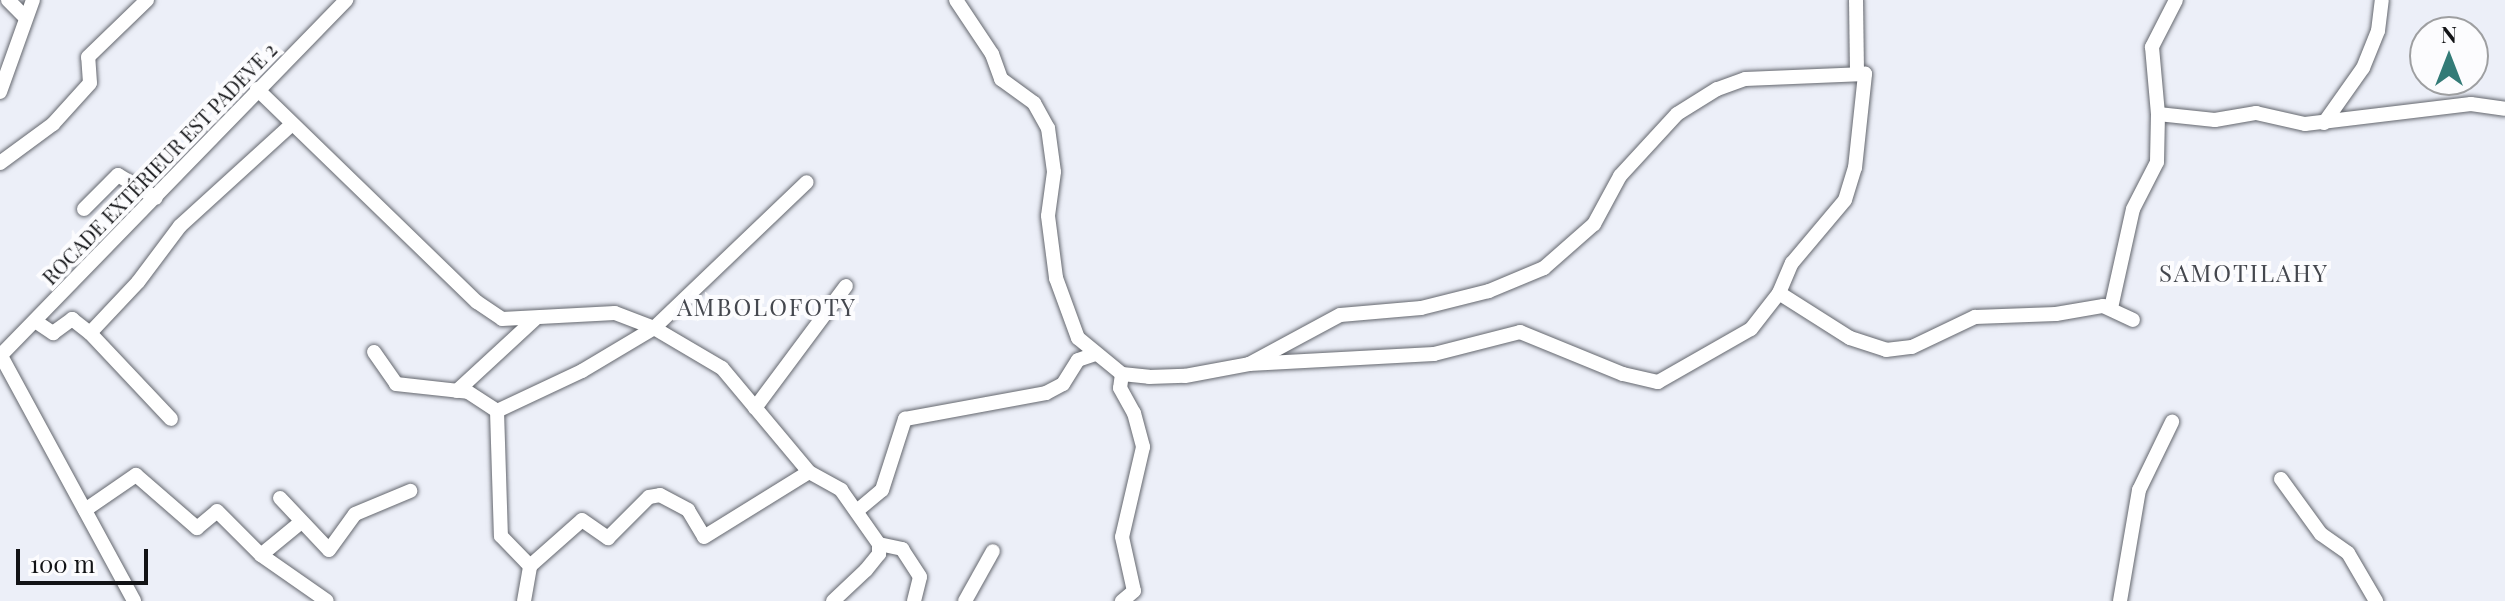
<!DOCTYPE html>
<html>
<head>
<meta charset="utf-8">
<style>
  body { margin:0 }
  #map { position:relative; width:2505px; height:601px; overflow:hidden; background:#eceff8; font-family:"Playfair Display",serif }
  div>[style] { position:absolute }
  .roads { filter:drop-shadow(0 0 2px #64676e) drop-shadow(0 0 2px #64676e) }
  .minor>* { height:14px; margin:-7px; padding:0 7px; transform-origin:7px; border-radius:7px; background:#fff }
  span { translate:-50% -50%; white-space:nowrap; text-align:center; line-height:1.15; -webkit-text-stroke:8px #fcfcfe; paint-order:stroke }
  .street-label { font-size:20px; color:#121316 }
  .quarter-label { font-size:24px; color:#44474e; letter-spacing:2px }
  .north { position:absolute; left:2409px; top:16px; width:80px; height:80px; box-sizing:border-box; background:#fcfcfe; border:2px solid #9e9fa1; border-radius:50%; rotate:0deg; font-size:22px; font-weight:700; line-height:32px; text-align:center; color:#121316 }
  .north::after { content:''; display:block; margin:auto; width:28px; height:36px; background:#337b77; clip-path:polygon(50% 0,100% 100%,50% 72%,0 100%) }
  .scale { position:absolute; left:16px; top:549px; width:132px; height:36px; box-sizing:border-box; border:4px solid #121316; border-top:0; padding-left:10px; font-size:24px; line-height:28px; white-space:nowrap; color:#121316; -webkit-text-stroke:6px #fcfcfe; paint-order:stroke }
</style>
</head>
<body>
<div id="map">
  <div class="roads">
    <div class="minor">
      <div style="left:8px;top:0;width:25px;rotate:45deg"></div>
      <div style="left:956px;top:0;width:65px;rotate:56.3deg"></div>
      <div style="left:992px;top:54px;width:27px;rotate:70deg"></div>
      <div style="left:1001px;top:79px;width:41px;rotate:36deg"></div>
      <div style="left:1034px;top:103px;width:29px;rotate:61deg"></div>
      <div style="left:1048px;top:128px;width:44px;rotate:82.2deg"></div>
      <div style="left:1054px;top:172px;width:44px;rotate:97.8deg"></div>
      <div style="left:1048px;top:216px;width:63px;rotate:82.6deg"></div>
      <div style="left:1056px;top:278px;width:64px;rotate:69.9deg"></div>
      <div style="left:1078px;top:338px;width:57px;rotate:39.3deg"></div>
      <div style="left:1122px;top:374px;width:27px;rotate:6deg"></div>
      <div style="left:1149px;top:377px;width:36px;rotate:-2deg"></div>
      <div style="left:1185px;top:376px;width:65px;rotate:-10.6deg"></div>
      <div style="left:1249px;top:364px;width:185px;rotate:-3.1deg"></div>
      <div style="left:1434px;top:354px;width:89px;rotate:-14.3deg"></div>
      <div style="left:1520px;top:332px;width:111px;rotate:22.2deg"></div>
      <div style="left:1623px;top:374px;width:36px;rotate:13deg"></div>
      <div style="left:1658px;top:382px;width:107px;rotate:-29.7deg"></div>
      <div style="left:1751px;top:329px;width:46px;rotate:-52.1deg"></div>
      <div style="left:1779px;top:293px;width:33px;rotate:-67deg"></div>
      <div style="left:1792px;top:263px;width:82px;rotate:-49.9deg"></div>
      <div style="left:1845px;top:200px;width:34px;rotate:-73deg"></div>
      <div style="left:1855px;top:168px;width:95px;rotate:-83.9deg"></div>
      <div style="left:1865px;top:74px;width:120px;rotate:177.6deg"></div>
      <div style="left:1745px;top:79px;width:30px;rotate:160deg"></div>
      <div style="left:1717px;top:89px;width:47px;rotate:148deg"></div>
      <div style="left:1677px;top:114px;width:84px;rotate:132.6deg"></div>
      <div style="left:1620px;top:176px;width:55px;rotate:118.4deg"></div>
      <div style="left:1594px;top:224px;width:67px;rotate:138.7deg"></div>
      <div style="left:1544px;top:268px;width:60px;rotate:157.3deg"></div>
      <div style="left:1489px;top:291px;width:70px;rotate:166deg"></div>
      <div style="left:1421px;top:308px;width:81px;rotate:175.1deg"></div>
      <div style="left:1340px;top:315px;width:103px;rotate:151.7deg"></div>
      <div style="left:1856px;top:0;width:72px;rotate:89.2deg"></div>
      <div style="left:2176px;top:0;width:53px;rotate:117.1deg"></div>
      <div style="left:2152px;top:47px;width:67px;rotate:84.9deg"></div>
      <div style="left:2158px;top:114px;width:57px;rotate:6deg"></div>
      <div style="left:2215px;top:120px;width:42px;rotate:-9.7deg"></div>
      <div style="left:2256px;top:113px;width:50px;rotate:12.7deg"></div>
      <div style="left:2305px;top:124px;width:167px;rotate:-6.9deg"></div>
      <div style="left:2471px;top:104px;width:34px;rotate:8deg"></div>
      <div style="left:257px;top:89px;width:306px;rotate:44.1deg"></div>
      <div style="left:477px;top:302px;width:30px;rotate:34deg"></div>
      <div style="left:502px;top:319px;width:113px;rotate:-3deg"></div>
      <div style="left:615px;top:313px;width:42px;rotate:21deg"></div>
      <div style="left:654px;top:328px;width:79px;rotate:30.5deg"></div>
      <div style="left:722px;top:368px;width:136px;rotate:50.1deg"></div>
      <div style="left:809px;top:472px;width:37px;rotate:29deg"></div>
      <div style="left:841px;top:490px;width:66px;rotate:54.9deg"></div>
      <div style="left:879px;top:544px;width:24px;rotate:12deg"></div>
      <div style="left:902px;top:549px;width:33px;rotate:57deg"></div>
      <div style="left:920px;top:577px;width:25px;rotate:104deg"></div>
      <div style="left:0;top:92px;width:98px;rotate:-70.3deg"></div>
      <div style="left:2324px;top:123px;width:67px;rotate:-54.7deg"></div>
      <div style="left:2363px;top:68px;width:40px;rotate:-68deg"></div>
      <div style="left:2378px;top:31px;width:31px;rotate:-83deg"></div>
      <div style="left:0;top:163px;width:66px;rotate:-36.3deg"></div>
      <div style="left:53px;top:124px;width:55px;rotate:-47.9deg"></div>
      <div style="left:90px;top:83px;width:26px;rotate:-94deg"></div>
      <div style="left:88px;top:57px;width:82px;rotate:-44deg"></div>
      <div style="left:84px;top:209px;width:48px;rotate:-45deg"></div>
      <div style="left:118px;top:175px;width:44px;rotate:31.2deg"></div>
      <div style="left:1779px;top:293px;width:84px;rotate:32.4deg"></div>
      <div style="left:1850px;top:338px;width:38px;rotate:18deg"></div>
      <div style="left:1886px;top:350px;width:26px;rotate:-7deg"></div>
      <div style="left:1912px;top:347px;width:70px;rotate:-25.5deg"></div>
      <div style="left:1975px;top:317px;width:81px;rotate:-2.1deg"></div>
      <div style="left:2056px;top:314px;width:48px;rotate:-9.7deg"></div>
      <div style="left:2103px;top:306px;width:33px;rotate:25deg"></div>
      <div style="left:2111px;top:308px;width:101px;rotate:-77.5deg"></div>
      <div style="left:2133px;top:209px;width:53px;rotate:-62.9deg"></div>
      <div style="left:2157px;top:162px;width:48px;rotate:-88.8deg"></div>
      <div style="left:35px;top:321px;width:22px;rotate:34deg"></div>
      <div style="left:53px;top:333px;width:24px;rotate:-36deg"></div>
      <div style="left:72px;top:319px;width:23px;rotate:38deg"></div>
      <div style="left:90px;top:333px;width:70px;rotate:-46.7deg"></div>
      <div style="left:138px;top:282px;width:70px;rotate:-53.1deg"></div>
      <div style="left:180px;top:226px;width:151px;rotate:-42.3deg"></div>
      <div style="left:90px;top:333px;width:118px;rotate:46.7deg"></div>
      <div style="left:374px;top:352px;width:39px;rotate:55deg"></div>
      <div style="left:396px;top:384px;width:72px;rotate:6.3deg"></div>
      <div style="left:468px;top:392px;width:35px;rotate:33deg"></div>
      <div style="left:497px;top:411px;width:94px;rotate:-25.2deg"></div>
      <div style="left:582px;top:371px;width:84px;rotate:-30.8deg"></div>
      <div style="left:654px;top:328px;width:211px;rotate:-43.7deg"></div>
      <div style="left:0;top:354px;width:281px;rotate:61.5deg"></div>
      <div style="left:2px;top:354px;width:494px;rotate:-45.8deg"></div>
      <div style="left:1122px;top:374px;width:14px;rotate:98deg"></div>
      <div style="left:1120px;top:388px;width:29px;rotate:61deg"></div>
      <div style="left:1134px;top:413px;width:35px;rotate:75deg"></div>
      <div style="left:1143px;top:447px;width:92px;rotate:103.1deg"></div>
      <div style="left:1122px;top:537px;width:55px;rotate:77.5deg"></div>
      <div style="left:1134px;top:591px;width:16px;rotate:140deg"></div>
      <div style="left:457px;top:391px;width:106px;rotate:-42.7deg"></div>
      <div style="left:755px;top:408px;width:152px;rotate:-53.3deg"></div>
      <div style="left:497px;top:411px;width:125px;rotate:88.2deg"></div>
      <div style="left:501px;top:536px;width:42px;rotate:46deg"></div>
      <div style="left:2281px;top:479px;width:68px;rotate:54deg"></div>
      <div style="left:2321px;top:534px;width:33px;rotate:35deg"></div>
      <div style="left:2348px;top:553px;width:56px;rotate:59.7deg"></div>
      <div style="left:280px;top:498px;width:71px;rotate:46.7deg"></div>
      <div style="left:329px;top:550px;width:44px;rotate:-54.2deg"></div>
      <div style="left:355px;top:514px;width:60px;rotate:-22.7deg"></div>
      <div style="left:85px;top:510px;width:62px;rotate:-34.5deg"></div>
      <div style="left:136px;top:475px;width:81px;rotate:41deg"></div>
      <div style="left:197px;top:528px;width:26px;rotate:-40deg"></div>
      <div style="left:217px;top:511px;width:62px;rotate:45deg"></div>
      <div style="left:261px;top:555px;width:80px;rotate:34.9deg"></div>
      <div style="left:858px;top:510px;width:31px;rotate:-40deg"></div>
      <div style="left:882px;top:490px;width:75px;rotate:-72.1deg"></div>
      <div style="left:905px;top:419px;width:143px;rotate:-10.4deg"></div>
      <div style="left:1046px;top:393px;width:19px;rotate:-28deg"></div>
      <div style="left:1063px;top:384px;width:28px;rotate:-58deg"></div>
      <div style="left:1078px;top:360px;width:18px;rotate:-19deg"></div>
      <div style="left:261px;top:555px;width:50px;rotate:-39.4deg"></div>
      <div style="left:524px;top:601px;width:36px;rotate:-80deg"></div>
      <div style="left:530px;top:566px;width:69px;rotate:-41.5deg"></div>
      <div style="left:582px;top:520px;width:32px;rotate:35deg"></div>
      <div style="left:608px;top:538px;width:58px;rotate:-45deg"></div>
      <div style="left:649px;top:497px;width:11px;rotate:-10deg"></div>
      <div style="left:660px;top:495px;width:32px;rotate:28deg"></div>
      <div style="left:688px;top:510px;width:31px;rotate:59deg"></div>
      <div style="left:704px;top:537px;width:123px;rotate:-31.8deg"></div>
      <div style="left:833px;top:601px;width:45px;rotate:-43.2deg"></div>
      <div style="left:866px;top:570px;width:21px;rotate:-51deg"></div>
      <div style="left:879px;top:554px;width:10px;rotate:-90deg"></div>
      <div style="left:965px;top:601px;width:57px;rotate:-60.8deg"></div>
      <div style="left:2120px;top:601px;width:113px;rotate:-80.3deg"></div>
      <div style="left:2139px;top:490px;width:76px;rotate:-64.1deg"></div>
    </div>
  </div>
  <div class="street-label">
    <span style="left:159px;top:163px;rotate:-46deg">ROCADE EXTÉRIEUR EST PADEVE 2</span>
  </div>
  <div class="quarter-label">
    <span style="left:2244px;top:273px">SAMOTILAHY</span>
    <span style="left:767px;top:307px">AMBOLOFOTY</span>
  </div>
  <div class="north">N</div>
  <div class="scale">100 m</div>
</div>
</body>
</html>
